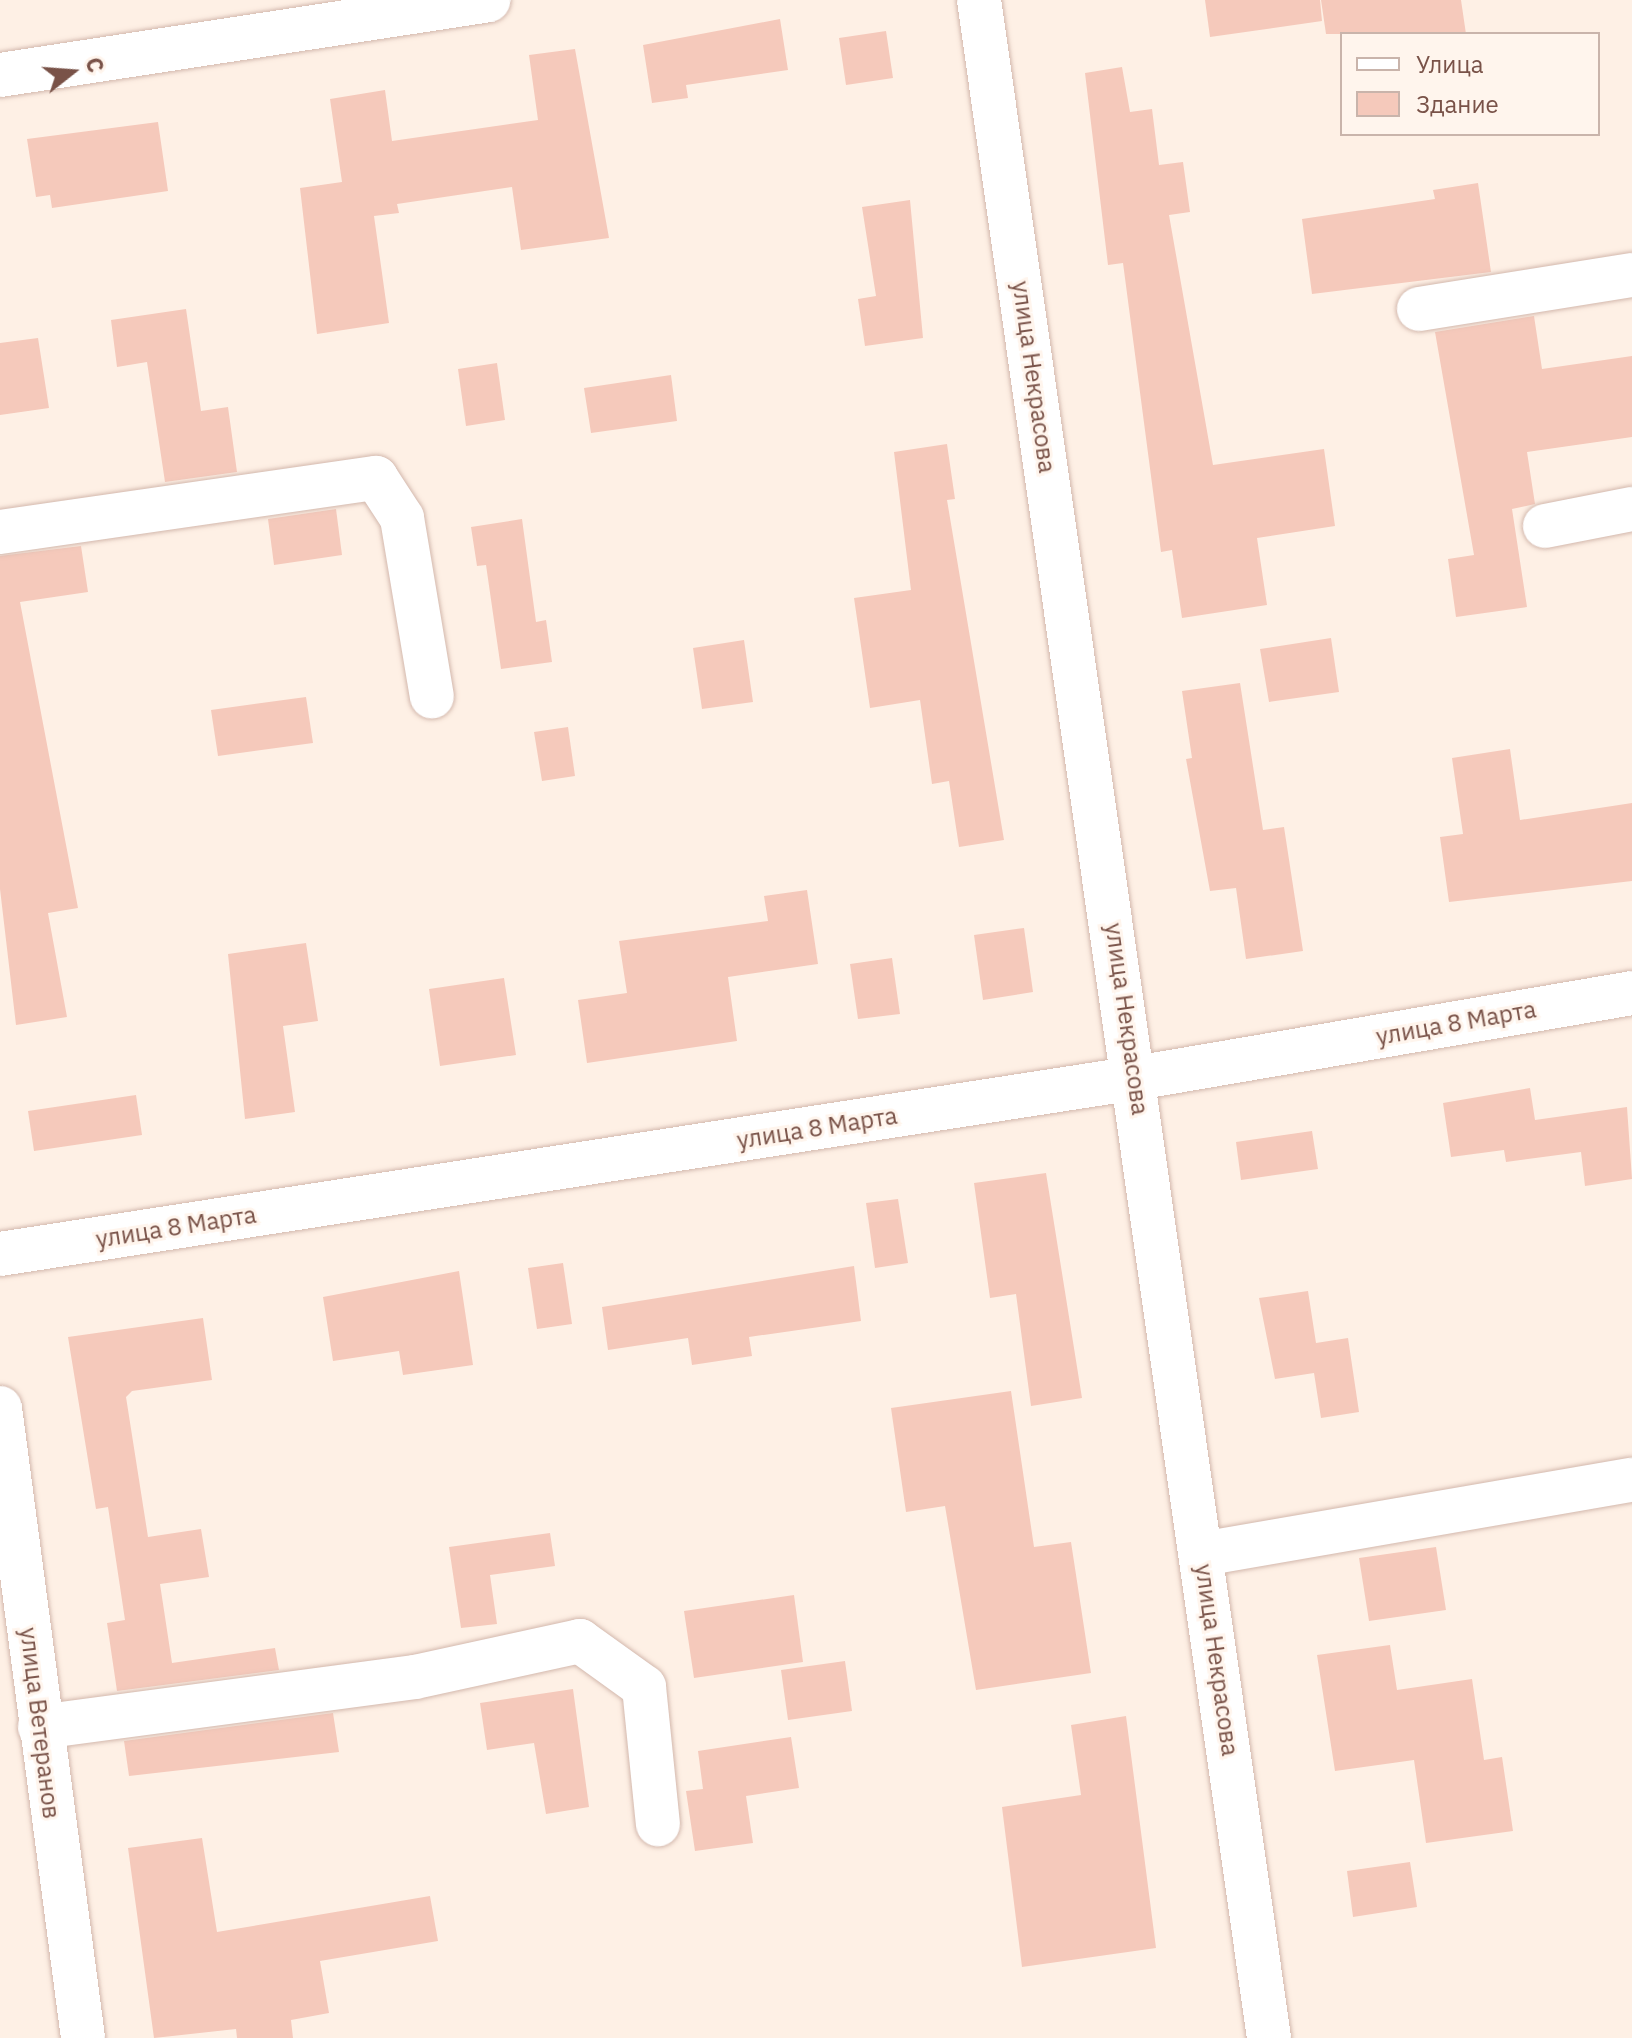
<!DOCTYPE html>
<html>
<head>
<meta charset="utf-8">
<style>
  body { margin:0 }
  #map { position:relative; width:1632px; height:2038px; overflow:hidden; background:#fef0e5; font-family:"IBM Plex Sans",sans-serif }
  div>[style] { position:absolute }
  .building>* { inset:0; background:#f5c9bb }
  .roads { filter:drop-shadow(0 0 2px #d3b8ad) drop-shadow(0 0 2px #d3b8ad) }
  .minor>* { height:44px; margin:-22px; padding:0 22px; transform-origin:22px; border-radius:22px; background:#fff }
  span { translate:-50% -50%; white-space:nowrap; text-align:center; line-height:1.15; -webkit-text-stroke:6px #fff5ed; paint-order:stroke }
  .street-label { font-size:24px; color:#795248 }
  .legend { position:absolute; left:1340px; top:32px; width:260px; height:104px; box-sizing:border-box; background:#fff5ed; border:2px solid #c9b4ab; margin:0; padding:10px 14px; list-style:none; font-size:24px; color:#795248 }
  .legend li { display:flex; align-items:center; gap:16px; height:40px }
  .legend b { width:40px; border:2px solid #c9b4ab }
  .north { position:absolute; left:32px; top:32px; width:80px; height:80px; -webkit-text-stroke:6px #fff5ed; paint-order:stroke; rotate:73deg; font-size:22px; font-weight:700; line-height:32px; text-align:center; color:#795248 }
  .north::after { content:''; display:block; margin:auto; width:28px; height:36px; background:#795248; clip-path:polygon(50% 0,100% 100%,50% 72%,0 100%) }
</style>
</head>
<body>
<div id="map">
  <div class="building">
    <div style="clip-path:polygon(1205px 0,1320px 0,1322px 21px,1210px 37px)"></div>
    <div style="clip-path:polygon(1321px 0,1461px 0,1466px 34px,1326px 34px)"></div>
    <div style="clip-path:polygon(780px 19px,788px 70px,686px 85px,688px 98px,652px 103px,643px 45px)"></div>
    <div style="clip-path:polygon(886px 31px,893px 78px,846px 85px,839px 38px)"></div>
    <div style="clip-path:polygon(575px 49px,609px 238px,521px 250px,512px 187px,397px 204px,399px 213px,374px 216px,389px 323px,317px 334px,300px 188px,342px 182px,330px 99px,385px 90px,392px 141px,538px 120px,529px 55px)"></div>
    <div style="clip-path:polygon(1122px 67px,1130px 112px,1152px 109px,1159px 165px,1183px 162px,1190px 212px,1169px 215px,1213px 465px,1324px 449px,1335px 526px,1257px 538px,1267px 605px,1182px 618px,1172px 550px,1161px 552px,1123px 263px,1108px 265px,1085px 73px)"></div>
    <div style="clip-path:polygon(158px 122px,168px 191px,52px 208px,50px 195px,36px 197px,27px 139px)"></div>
    <div style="clip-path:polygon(1478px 183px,1491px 272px,1312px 294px,1302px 219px,1435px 199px,1433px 190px)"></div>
    <div style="clip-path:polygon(910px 200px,923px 338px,865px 346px,858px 299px,876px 296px,862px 207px)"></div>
    <div style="clip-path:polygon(186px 309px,201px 411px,228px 407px,237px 472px,165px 482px,147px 362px,117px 367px,111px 320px)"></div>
    <div style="clip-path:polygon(1534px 316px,1542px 369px,1632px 356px,1632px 437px,1527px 452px,1535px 504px,1512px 509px,1527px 607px,1456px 617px,1448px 559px,1474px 555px,1435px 332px)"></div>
    <div style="clip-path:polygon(38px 338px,49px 408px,0 415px,0 343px)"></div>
    <div style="clip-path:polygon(497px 363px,505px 420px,466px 426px,458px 369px)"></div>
    <div style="clip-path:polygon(671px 375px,677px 421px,591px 433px,584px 388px)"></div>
    <div style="clip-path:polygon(947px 444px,955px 499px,947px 500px,1004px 840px,959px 847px,949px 781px,932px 784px,920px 700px,870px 708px,854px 598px,911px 590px,894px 452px)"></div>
    <div style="clip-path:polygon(336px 509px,342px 555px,274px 565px,268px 519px)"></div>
    <div style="clip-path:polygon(522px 519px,536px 622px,546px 620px,552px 662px,501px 669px,486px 565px,477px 566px,471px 527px)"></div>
    <div style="clip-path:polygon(81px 546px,88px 592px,20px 602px,78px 908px,48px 913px,67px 1017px,16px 1025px,0 889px,0 556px)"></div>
    <div style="clip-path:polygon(1331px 638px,1339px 692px,1269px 702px,1260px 649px)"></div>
    <div style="clip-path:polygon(744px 640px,753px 702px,702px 709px,693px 648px)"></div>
    <div style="clip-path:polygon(1240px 683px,1263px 830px,1284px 827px,1303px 951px,1246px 959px,1236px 888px,1210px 891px,1186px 759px,1192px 758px,1182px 691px)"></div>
    <div style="clip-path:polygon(306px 697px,313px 743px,218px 756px,211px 710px)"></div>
    <div style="clip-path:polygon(568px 727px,575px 776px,542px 781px,534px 732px)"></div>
    <div style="clip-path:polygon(1510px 749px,1520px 820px,1632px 803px,1632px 881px,1449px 902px,1440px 837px,1463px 834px,1452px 758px)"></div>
    <div style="clip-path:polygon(807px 890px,818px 964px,728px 977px,737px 1041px,587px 1063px,578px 1000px,627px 993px,619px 941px,768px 921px,764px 896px)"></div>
    <div style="clip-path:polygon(1024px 928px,1033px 992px,983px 1000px,974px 935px)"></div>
    <div style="clip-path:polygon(306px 943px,318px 1021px,283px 1026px,295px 1112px,245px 1119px,228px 954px)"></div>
    <div style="clip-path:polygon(892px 958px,900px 1014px,858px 1019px,850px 964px)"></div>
    <div style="clip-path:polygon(504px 978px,516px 1055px,440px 1066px,429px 989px)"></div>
    <div style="clip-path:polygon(1530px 1088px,1535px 1120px,1627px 1107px,1632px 1179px,1585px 1186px,1581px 1152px,1506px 1162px,1504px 1150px,1451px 1157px,1443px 1103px)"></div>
    <div style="clip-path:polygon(136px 1095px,142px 1135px,34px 1151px,28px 1111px)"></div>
    <div style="clip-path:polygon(1312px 1131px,1318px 1169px,1241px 1180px,1236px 1142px)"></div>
    <div style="clip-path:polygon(1046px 1173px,1082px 1398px,1031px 1406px,1016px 1294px,990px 1298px,974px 1183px)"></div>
    <div style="clip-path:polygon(898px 1199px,908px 1263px,875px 1268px,866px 1203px)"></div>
    <div style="clip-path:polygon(563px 1263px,572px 1324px,537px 1329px,528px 1268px)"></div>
    <div style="clip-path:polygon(854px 1266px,861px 1321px,749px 1337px,752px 1356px,692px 1365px,688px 1338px,608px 1350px,602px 1307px)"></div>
    <div style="clip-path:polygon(459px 1271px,473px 1365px,403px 1375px,399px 1351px,333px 1361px,323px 1297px)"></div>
    <div style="clip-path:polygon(1308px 1291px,1316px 1343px,1348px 1338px,1359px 1412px,1321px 1418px,1314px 1373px,1275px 1379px,1259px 1298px)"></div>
    <div style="clip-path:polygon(203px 1318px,212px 1380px,132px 1391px,126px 1397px,148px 1537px,201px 1529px,209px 1577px,160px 1584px,172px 1663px,275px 1648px,279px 1670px,117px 1691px,107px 1623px,125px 1620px,108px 1507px,96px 1509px,68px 1337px)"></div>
    <div style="clip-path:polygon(1011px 1391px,1034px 1547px,1071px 1542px,1091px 1673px,976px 1690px,945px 1506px,906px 1512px,891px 1408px)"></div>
    <div style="clip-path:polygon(550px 1533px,555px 1566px,490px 1575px,497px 1624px,461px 1628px,449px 1547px)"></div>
    <div style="clip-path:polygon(1436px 1547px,1446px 1610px,1369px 1621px,1359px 1558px)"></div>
    <div style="clip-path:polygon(794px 1595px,803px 1662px,694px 1678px,684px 1611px)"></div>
    <div style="clip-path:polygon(1390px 1645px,1397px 1690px,1472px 1679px,1484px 1760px,1502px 1757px,1513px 1831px,1426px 1843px,1414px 1760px,1335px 1771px,1317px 1655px)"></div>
    <div style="clip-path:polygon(845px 1661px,852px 1711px,788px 1720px,781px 1670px)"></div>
    <div style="clip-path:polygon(573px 1689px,589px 1807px,546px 1814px,534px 1743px,487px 1750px,480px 1703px)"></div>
    <div style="clip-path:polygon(333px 1713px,339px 1752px,129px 1776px,124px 1741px)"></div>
    <div style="clip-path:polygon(1126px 1716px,1156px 1948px,1022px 1967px,1002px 1807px,1081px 1795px,1071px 1725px)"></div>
    <div style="clip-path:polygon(791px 1737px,799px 1788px,746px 1796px,753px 1843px,695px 1851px,686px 1791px,703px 1789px,698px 1751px)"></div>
    <div style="clip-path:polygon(202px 1838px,217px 1932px,430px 1896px,438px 1941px,320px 1961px,329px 2013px,291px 2020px,293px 2038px,237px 2038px,236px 2029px,154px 2038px,128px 1848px)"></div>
    <div style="clip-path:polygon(1410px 1862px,1417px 1907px,1353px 1917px,1347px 1871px)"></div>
  </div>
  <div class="roads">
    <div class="minor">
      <div style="left:979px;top:0;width:2059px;rotate:81.9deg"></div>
      <div style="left:0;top:75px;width:494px;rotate:-8.7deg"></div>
      <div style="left:1419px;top:309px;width:216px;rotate:-9.1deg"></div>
      <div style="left:1545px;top:526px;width:89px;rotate:-11.1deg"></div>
      <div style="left:0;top:532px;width:380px;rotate:-8.2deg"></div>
      <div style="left:376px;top:478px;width:48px;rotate:57deg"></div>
      <div style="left:402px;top:518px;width:181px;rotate:80.5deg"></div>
      <div style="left:0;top:1254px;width:1150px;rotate:-8.81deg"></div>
      <div style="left:1136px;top:1078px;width:503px;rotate:-9.72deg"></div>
      <div style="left:0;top:1408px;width:635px;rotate:82.49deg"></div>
      <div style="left:1202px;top:1554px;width:436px;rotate:-9.8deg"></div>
      <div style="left:40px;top:1727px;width:378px;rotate:-7.6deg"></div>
      <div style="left:415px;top:1677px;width:169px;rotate:-12.3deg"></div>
      <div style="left:580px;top:1641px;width:79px;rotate:35.7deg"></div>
      <div style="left:644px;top:1687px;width:138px;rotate:84.2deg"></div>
    </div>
  </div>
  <div class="street-label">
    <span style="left:1034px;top:377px;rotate:82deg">улица Некрасова</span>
    <span style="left:1127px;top:1019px;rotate:82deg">улица Некрасова</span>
    <span style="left:1456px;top:1023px;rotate:-10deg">улица 8 Марта</span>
    <span style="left:817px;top:1128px;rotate:-9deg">улица 8 Марта</span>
    <span style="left:176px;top:1227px;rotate:-9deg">улица 8 Марта</span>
    <span style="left:1217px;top:1660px;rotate:82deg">улица Некрасова</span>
    <span style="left:40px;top:1723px;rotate:83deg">улица Ветеранов</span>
  </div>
  <ul class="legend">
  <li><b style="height:10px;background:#fff"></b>Улица</li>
  <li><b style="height:22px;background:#f5c9bb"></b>Здание</li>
  </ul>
  <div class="north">С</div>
</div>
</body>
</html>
